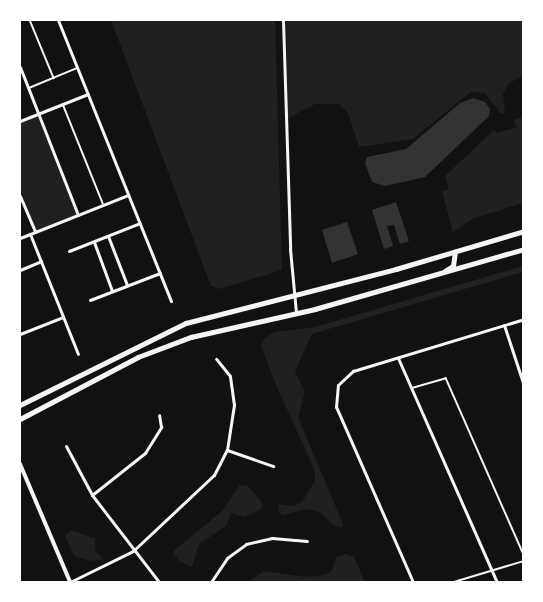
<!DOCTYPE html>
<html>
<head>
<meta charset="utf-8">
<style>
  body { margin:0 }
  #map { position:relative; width:543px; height:602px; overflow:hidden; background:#111; font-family:"Asap Condensed",sans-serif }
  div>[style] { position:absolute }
  .green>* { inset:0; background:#202020 }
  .water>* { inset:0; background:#333 }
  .service>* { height:1.5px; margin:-0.75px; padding:0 0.75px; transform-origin:0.75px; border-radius:0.75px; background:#f5f5f5 }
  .minor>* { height:3px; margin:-1.5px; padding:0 1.5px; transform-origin:1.5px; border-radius:1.5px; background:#f5f5f5 }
  .tertiary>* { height:4px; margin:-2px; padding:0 2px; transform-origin:2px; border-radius:2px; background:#f5f5f5 }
  .primary>* { height:4.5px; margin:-2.25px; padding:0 2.25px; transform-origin:2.25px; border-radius:2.25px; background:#f5f5f5 }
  span { translate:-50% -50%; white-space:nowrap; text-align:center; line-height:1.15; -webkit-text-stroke:6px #fff; paint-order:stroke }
  .frame { position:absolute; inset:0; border:21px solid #fff; pointer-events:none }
</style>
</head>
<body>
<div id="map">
  <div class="green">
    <div style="clip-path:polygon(111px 20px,275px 20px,282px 270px,219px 289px,211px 286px)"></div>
    <div style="clip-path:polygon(286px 20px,523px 20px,523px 76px,509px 83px,503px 94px,505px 113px,501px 114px,485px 93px,471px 92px,413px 139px,359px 147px,348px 113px,339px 104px,315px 104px,288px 118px)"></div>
    <div style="clip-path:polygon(38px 113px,78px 215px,35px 232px,20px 196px,20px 121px)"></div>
    <div style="clip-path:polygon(523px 116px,523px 203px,472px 219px,453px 232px,442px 191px,449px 189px,445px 176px,494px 130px,496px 133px,516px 128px,514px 120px)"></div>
    <div style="clip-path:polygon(523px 266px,523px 272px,312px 334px,295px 371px,305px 392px,298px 417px,343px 524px,342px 528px,332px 524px,321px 513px,308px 509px,283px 515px,278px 512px,279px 504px,293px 506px,302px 502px,315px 481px,315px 471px,276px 385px,261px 346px,263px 340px,274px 332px,315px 327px)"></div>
    <div style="clip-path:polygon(240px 485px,248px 486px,259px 499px,263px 505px,260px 510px,245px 517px,231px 513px,226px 526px,199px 544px,192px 567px,178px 560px,173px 553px,175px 550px,222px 511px)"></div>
    <div style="clip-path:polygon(72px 530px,95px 539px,95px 550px,103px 559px,91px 561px,74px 556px,65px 536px)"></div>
    <div style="clip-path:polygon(345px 554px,354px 557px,365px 582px,248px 582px,264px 571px,304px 577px,325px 575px,331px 572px,337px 557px)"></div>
  </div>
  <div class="water">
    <div style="clip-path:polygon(473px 98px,485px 102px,490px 109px,489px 116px,425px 177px,385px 186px,372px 182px,365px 163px,367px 157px,406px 149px,460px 103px)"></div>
    <div style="clip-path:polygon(396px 202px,409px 241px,400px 244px,394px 225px,387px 226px,393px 246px,384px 249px,372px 210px)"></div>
    <div style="clip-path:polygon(347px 222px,358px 254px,332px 263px,322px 230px)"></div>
  </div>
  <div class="service">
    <div style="left:20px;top:20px;width:1px"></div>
    <div style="left:30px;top:20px;width:63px;rotate:67.5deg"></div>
    <div style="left:29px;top:88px;width:52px;rotate:-22.6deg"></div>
    <div style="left:63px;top:104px;width:107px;rotate:68deg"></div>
    <div style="left:412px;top:388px;width:35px;rotate:-16deg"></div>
    <div style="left:446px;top:378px;width:193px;rotate:66.2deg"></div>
    <div style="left:454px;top:582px;width:73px;rotate:-16.7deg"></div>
  </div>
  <div class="minor">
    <div style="left:58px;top:20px;width:303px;rotate:68.1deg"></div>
    <div style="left:283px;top:20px;width:229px;rotate:88.2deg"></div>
    <div style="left:290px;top:249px;width:64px;rotate:84.6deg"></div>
    <div style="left:20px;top:67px;width:159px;rotate:68.6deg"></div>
    <div style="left:20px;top:121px;width:73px;rotate:-21.7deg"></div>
    <div style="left:20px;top:196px;width:39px;rotate:67deg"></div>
    <div style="left:30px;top:234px;width:129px;rotate:68.2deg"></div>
    <div style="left:108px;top:236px;width:53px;rotate:68.8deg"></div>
    <div style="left:20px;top:238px;width:116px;rotate:-21.7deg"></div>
    <div style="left:94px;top:242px;width:52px;rotate:69.8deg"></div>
    <div style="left:69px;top:251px;width:76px;rotate:-21.5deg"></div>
    <div style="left:20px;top:270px;width:23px;rotate:-23deg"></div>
    <div style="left:90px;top:300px;width:75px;rotate:-21.1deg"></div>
    <div style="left:504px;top:325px;width:64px;rotate:71.8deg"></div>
    <div style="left:20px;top:334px;width:46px;rotate:-21.6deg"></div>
    <div style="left:398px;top:358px;width:245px;rotate:66.2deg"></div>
    <div style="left:66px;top:446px;width:55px;rotate:62deg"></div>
    <div style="left:92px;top:495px;width:110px;rotate:52.4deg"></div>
    <div style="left:227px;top:450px;width:49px;rotate:19.2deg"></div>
    <div style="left:92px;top:495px;width:68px;rotate:-38.4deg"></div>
    <div style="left:145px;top:453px;width:31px;rotate:-58deg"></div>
    <div style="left:161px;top:427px;width:12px;rotate:-99deg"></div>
    <div style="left:70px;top:582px;width:70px;rotate:-26.2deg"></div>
    <div style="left:133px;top:551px;width:111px;rotate:-43.2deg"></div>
    <div style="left:214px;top:475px;width:28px;rotate:-63deg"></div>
    <div style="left:227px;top:450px;width:46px;rotate:-81.2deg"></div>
    <div style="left:234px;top:405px;width:29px;rotate:-98deg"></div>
    <div style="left:230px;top:376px;width:22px;rotate:-129deg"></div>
    <div style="left:211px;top:582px;width:29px;rotate:-56deg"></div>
    <div style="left:227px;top:558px;width:24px;rotate:-36deg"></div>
    <div style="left:246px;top:544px;width:27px;rotate:-13deg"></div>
    <div style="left:272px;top:538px;width:35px;rotate:5deg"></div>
    <div style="left:413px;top:582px;width:191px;rotate:-113.7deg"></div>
    <div style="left:336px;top:407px;width:22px;rotate:-85deg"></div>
    <div style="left:338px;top:385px;width:21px;rotate:-43deg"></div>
    <div style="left:353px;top:371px;width:179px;rotate:-16.9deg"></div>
  </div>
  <div class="tertiary">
    <div style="left:20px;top:464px;width:128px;rotate:67deg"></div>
  </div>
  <div class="primary">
    <div style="left:445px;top:271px;width:9px;rotate:-32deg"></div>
    <div style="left:453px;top:266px;width:14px;rotate:-82deg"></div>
    <div style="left:20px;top:405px;width:185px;rotate:-26.3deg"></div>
    <div style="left:186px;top:323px;width:217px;rotate:-14.4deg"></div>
    <div style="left:396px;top:269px;width:134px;rotate:-16.5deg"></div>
    <div style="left:20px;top:419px;width:133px;rotate:-27.7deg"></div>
    <div style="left:138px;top:357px;width:57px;rotate:-20.7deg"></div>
    <div style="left:191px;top:337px;width:127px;rotate:-12.7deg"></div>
    <div style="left:315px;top:309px;width:217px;rotate:-16deg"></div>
  </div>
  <div class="frame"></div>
</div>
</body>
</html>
